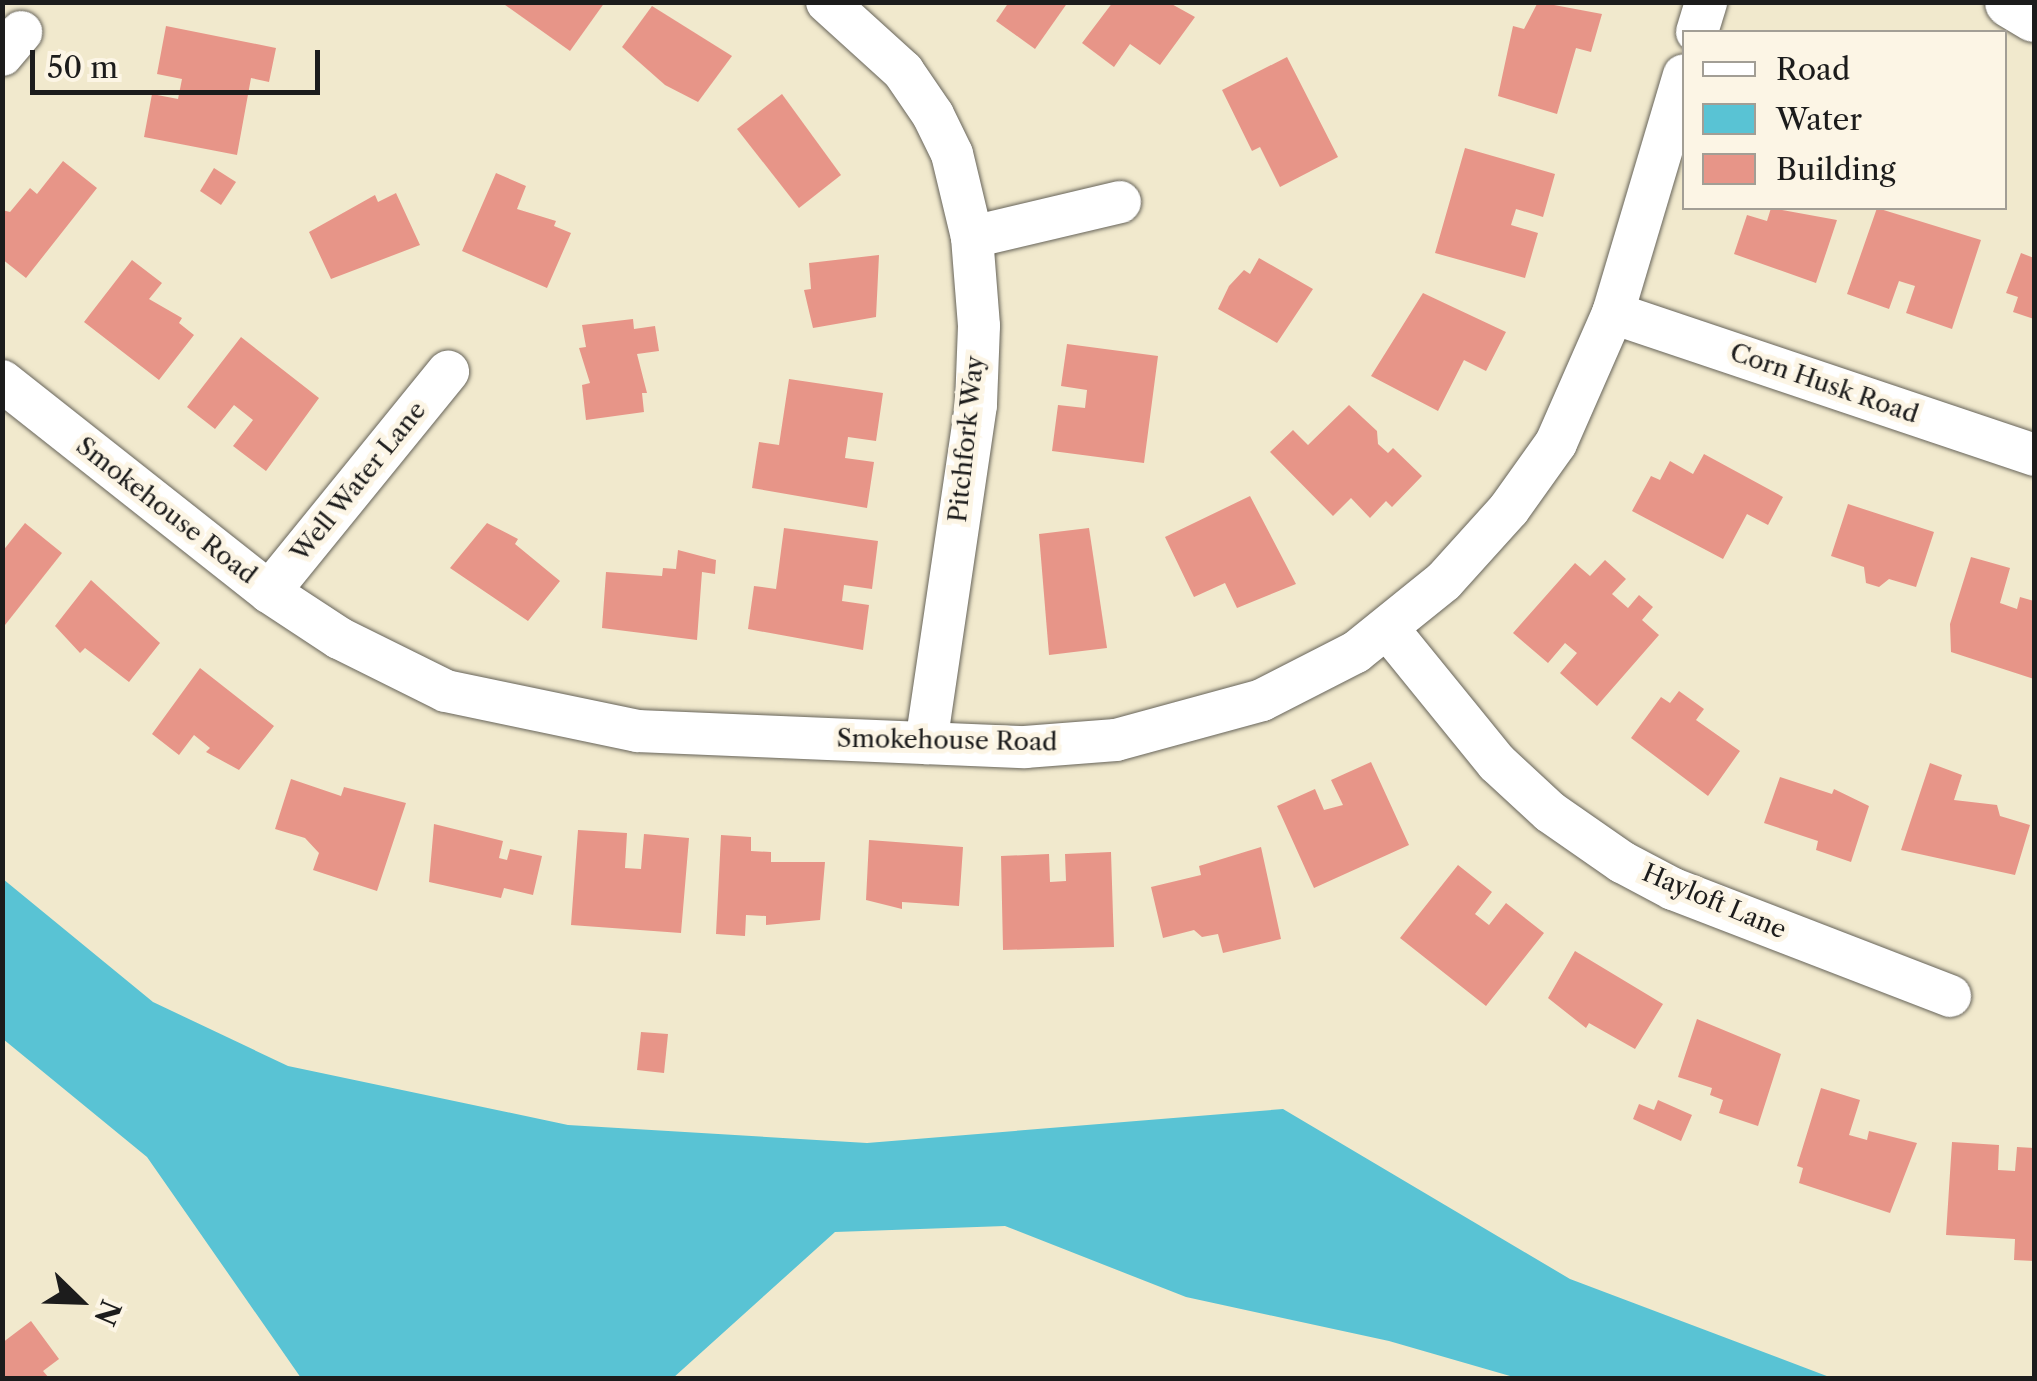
<!DOCTYPE html>
<html>
<head>
<meta charset="utf-8">
<style>
  body { margin:0 }
  #map { position:relative; width:2037px; height:1381px; overflow:hidden; background:#f1e9cd; font-family:"Libre Caslon Text",serif }
  div>[style] { position:absolute }
  .water>* { inset:0; background:#59c3d4 }
  .building>* { inset:0; background:#e79588 }
  .roads { filter:drop-shadow(0 0 2px #67645a) drop-shadow(0 0 2px #67645a) }
  .minor>* { height:42px; margin:-21px; padding:0 21px; transform-origin:21px; border-radius:21px; background:#fff }
  .tertiary>* { height:52px; margin:-26px; padding:0 26px; transform-origin:26px; border-radius:26px; background:#fff }
  span { translate:-50% -50%; white-space:nowrap; text-align:center; line-height:1.15; -webkit-text-stroke:10px #fcf5e5; paint-order:stroke }
  .street-label { font-size:25px; color:#1c1c1c }
  .frame { position:absolute; inset:0; border:5px solid #1c1c1c; pointer-events:none }
  .legend { position:absolute; left:1682px; top:30px; width:325px; height:180px; box-sizing:border-box; background:#fcf5e5; border:2px solid #a29e95; margin:0; padding:12px 18px; list-style:none; font-size:30px; color:#1c1c1c }
  .legend li { display:flex; align-items:center; gap:20px; height:50px }
  .legend b { width:50px; border:2px solid #a29e95 }
  .north { position:absolute; left:30px; top:1251px; width:100px; height:100px; -webkit-text-stroke:8px #fcf5e5; paint-order:stroke; rotate:113deg; font-size:28px; font-weight:700; line-height:40px; text-align:center; color:#1c1c1c }
  .north::after { content:''; display:block; margin:auto; width:35px; height:45px; background:#1c1c1c; clip-path:polygon(50% 0,100% 100%,50% 72%,0 100%) }
  .scale { position:absolute; left:30px; top:50px; width:290px; height:45px; box-sizing:border-box; border:5px solid #1c1c1c; border-top:0; padding-left:12px; font-size:30px; line-height:35px; white-space:nowrap; color:#1c1c1c; -webkit-text-stroke:8px #fcf5e5; paint-order:stroke }
</style>
</head>
<body>
<div id="map">
  <div class="water">
    <div style="clip-path:polygon(3px 879px,153px 1002px,288px 1066px,568px 1125px,867px 1143px,1283px 1109px,1570px 1279px,1832px 1378px,1517px 1378px,1389px 1341px,1186px 1297px,1005px 1226px,835px 1232px,673px 1378px,301px 1378px,147px 1157px,3px 1039px)"></div>
  </div>
  <div class="building">
    <div style="clip-path:polygon(501px 2px,605px 2px,570px 51px)"></div>
    <div style="clip-path:polygon(1009px 2px,1068px 2px,1035px 49px,996px 21px)"></div>
    <div style="clip-path:polygon(1113px 2px,1168px 2px,1195px 17px,1160px 65px,1130px 44px,1114px 67px,1082px 43px)"></div>
    <div style="clip-path:polygon(1538px 2px,1602px 14px,1591px 52px,1576px 48px,1557px 114px,1498px 96px,1513px 26px,1524px 29px)"></div>
    <div style="clip-path:polygon(652px 6px,732px 56px,698px 102px,665px 85px,622px 47px)"></div>
    <div style="clip-path:polygon(166px 26px,276px 48px,269px 82px,251px 78px,237px 155px,144px 137px,152px 94px,178px 99px,182px 79px,157px 74px)"></div>
    <div style="clip-path:polygon(1287px 57px,1338px 157px,1280px 187px,1260px 147px,1252px 151px,1222px 90px)"></div>
    <div style="clip-path:polygon(782px 94px,841px 175px,799px 208px,737px 129px)"></div>
    <div style="clip-path:polygon(1465px 148px,1555px 174px,1543px 217px,1516px 209px,1511px 225px,1538px 233px,1525px 278px,1435px 253px)"></div>
    <div style="clip-path:polygon(63px 161px,97px 188px,26px 278px,2px 259px,2px 210px,10px 212px,30px 188px,37px 194px)"></div>
    <div style="clip-path:polygon(214px 168px,236px 182px,221px 205px,200px 191px)"></div>
    <div style="clip-path:polygon(496px 173px,526px 186px,517px 209px,556px 221px,554px 226px,571px 233px,547px 288px,462px 251px)"></div>
    <div style="clip-path:polygon(396px 193px,420px 245px,331px 279px,309px 232px,375px 195px,378px 202px)"></div>
    <div style="clip-path:polygon(1771px 208px,1837px 220px,1816px 283px,1734px 254px,1747px 215px,1767px 221px)"></div>
    <div style="clip-path:polygon(1877px 208px,1981px 240px,1952px 329px,1906px 313px,1915px 286px,1899px 281px,1889px 309px,1847px 294px)"></div>
    <div style="clip-path:polygon(2021px 253px,2034px 258px,2034px 319px,2013px 312px,2018px 297px,2006px 293px)"></div>
    <div style="clip-path:polygon(879px 255px,876px 317px,813px 328px,804px 290px,811px 289px,809px 263px)"></div>
    <div style="clip-path:polygon(1259px 258px,1313px 289px,1277px 343px,1218px 309px,1229px 286px,1244px 270px,1250px 274px)"></div>
    <div style="clip-path:polygon(132px 260px,162px 283px,149px 299px,182px 318px,179px 323px,194px 335px,159px 380px,84px 322px)"></div>
    <div style="clip-path:polygon(1423px 293px,1506px 332px,1486px 371px,1464px 360px,1438px 411px,1371px 376px)"></div>
    <div style="clip-path:polygon(633px 319px,634px 329px,655px 326px,659px 351px,637px 354px,647px 393px,642px 393px,644px 412px,586px 420px,582px 385px,590px 383px,579px 348px,586px 347px,582px 325px)"></div>
    <div style="clip-path:polygon(241px 337px,319px 398px,266px 471px,233px 446px,253px 420px,234px 405px,215px 429px,187px 407px)"></div>
    <div style="clip-path:polygon(1067px 344px,1158px 356px,1144px 463px,1052px 451px,1058px 405px,1085px 408px,1087px 390px,1061px 386px)"></div>
    <div style="clip-path:polygon(789px 379px,883px 393px,876px 441px,848px 437px,845px 458px,874px 462px,867px 508px,752px 488px,759px 442px,779px 445px)"></div>
    <div style="clip-path:polygon(1349px 405px,1377px 431px,1378px 444px,1388px 453px,1393px 448px,1422px 476px,1392px 507px,1386px 501px,1370px 518px,1351px 498px,1333px 516px,1270px 452px,1293px 430px,1308px 445px)"></div>
    <div style="clip-path:polygon(1704px 454px,1783px 497px,1768px 525px,1747px 514px,1723px 559px,1632px 511px,1651px 476px,1660px 480px,1670px 461px,1693px 474px)"></div>
    <div style="clip-path:polygon(1250px 496px,1296px 584px,1237px 608px,1225px 583px,1194px 597px,1165px 537px)"></div>
    <div style="clip-path:polygon(1848px 504px,1934px 532px,1916px 587px,1889px 579px,1879px 587px,1866px 583px,1864px 567px,1831px 556px)"></div>
    <div style="clip-path:polygon(25px 523px,62px 553px,5px 625px,2px 552px)"></div>
    <div style="clip-path:polygon(487px 523px,518px 539px,515px 544px,560px 581px,528px 621px,450px 568px)"></div>
    <div style="clip-path:polygon(784px 528px,878px 541px,872px 589px,844px 585px,842px 601px,869px 605px,863px 650px,748px 629px,754px 586px,776px 589px)"></div>
    <div style="clip-path:polygon(1089px 528px,1107px 648px,1049px 655px,1039px 534px)"></div>
    <div style="clip-path:polygon(678px 550px,716px 560px,715px 574px,702px 572px,697px 640px,602px 628px,606px 572px,662px 576px,663px 568px,676px 569px)"></div>
    <div style="clip-path:polygon(1971px 557px,2010px 568px,2000px 603px,2017px 609px,2020px 597px,2034px 601px,2034px 679px,1951px 652px,1950px 624px)"></div>
    <div style="clip-path:polygon(1605px 560px,1626px 579px,1612px 594px,1628px 608px,1639px 595px,1653px 607px,1642px 620px,1659px 635px,1597px 706px,1560px 673px,1577px 653px,1565px 643px,1548px 663px,1513px 633px,1575px 563px,1590px 576px)"></div>
    <div style="clip-path:polygon(91px 580px,160px 643px,129px 682px,85px 648px,80px 653px,55px 626px)"></div>
    <div style="clip-path:polygon(200px 668px,274px 726px,239px 770px,206px 752px,210px 748px,194px 735px,179px 755px,152px 734px)"></div>
    <div style="clip-path:polygon(1679px 691px,1704px 709px,1696px 720px,1740px 751px,1708px 796px,1631px 738px,1661px 697px,1670px 703px)"></div>
    <div style="clip-path:polygon(1371px 762px,1409px 845px,1314px 888px,1277px 806px,1315px 789px,1324px 810px,1343px 805px,1331px 780px)"></div>
    <div style="clip-path:polygon(1930px 763px,1962px 775px,1954px 800px,1997px 805px,2000px 816px,2030px 825px,2015px 875px,1901px 850px)"></div>
    <div style="clip-path:polygon(1780px 777px,1832px 794px,1834px 789px,1869px 806px,1851px 862px,1816px 850px,1818px 841px,1764px 823px)"></div>
    <div style="clip-path:polygon(291px 779px,341px 796px,344px 787px,406px 803px,377px 891px,313px 870px,319px 853px,305px 838px,275px 829px)"></div>
    <div style="clip-path:polygon(434px 824px,503px 841px,499px 858px,507px 860px,510px 849px,542px 856px,533px 895px,504px 888px,501px 898px,429px 882px)"></div>
    <div style="clip-path:polygon(578px 830px,627px 833px,625px 868px,641px 869px,644px 834px,689px 838px,681px 933px,571px 925px)"></div>
    <div style="clip-path:polygon(721px 835px,751px 837px,751px 851px,771px 852px,771px 862px,825px 862px,820px 920px,766px 925px,766px 916px,746px 915px,745px 936px,716px 934px)"></div>
    <div style="clip-path:polygon(869px 840px,963px 847px,959px 906px,902px 902px,902px 909px,866px 900px)"></div>
    <div style="clip-path:polygon(1261px 847px,1281px 939px,1223px 953px,1218px 934px,1202px 937px,1194px 930px,1163px 938px,1151px 887px,1201px 875px,1199px 866px)"></div>
    <div style="clip-path:polygon(1111px 852px,1114px 947px,1003px 950px,1001px 856px,1049px 854px,1050px 882px,1066px 881px,1065px 854px)"></div>
    <div style="clip-path:polygon(1458px 865px,1492px 892px,1475px 914px,1489px 925px,1506px 903px,1544px 933px,1486px 1006px,1400px 938px)"></div>
    <div style="clip-path:polygon(1575px 951px,1663px 1004px,1635px 1049px,1589px 1023px,1586px 1028px,1548px 998px)"></div>
    <div style="clip-path:polygon(1697px 1019px,1781px 1054px,1758px 1126px,1719px 1113px,1723px 1100px,1710px 1095px,1712px 1088px,1678px 1077px)"></div>
    <div style="clip-path:polygon(641px 1032px,668px 1034px,664px 1073px,637px 1070px)"></div>
    <div style="clip-path:polygon(1821px 1088px,1860px 1100px,1849px 1135px,1867px 1140px,1869px 1131px,1917px 1143px,1890px 1213px,1799px 1183px,1803px 1168px,1797px 1166px)"></div>
    <div style="clip-path:polygon(1658px 1100px,1692px 1115px,1681px 1141px,1633px 1119px,1639px 1104px,1654px 1110px)"></div>
    <div style="clip-path:polygon(1952px 1142px,1999px 1145px,1998px 1170px,2015px 1171px,2017px 1147px,2034px 1148px,2034px 1261px,2014px 1260px,2015px 1239px,1946px 1235px)"></div>
    <div style="clip-path:polygon(31px 1321px,59px 1359px,43px 1371px,49px 1378px,2px 1378px,2px 1343px)"></div>
  </div>
  <div class="roads">
    <div class="minor">
      <div style="left:827px;top:2px;width:103px;rotate:42.2deg"></div>
      <div style="left:903px;top:71px;width:53px;rotate:55.7deg"></div>
      <div style="left:933px;top:115px;width:43px;rotate:64deg"></div>
      <div style="left:952px;top:154px;width:85px;rotate:76.5deg"></div>
      <div style="left:972px;top:237px;width:89px;rotate:85.5deg"></div>
      <div style="left:979px;top:326px;width:79px;rotate:92.2deg"></div>
      <div style="left:976px;top:405px;width:342px;rotate:98.4deg"></div>
      <div style="left:1697px;top:32px;width:31px;rotate:-73deg"></div>
      <div style="left:2px;top:55px;width:30px;rotate:-50deg"></div>
      <div style="left:972px;top:237px;width:152px;rotate:-13.3deg"></div>
      <div style="left:1613px;top:313px;width:444px;rotate:18.6deg"></div>
      <div style="left:2px;top:381px;width:340px;rotate:38.3deg"></div>
      <div style="left:269px;top:592px;width:84px;rotate:33.3deg"></div>
      <div style="left:339px;top:638px;width:119px;rotate:26.4deg"></div>
      <div style="left:446px;top:691px;width:195px;rotate:11.8deg"></div>
      <div style="left:637px;top:731px;width:388px;rotate:2.4deg"></div>
      <div style="left:1025px;top:747px;width:91px;rotate:-4.4deg"></div>
      <div style="left:1116px;top:740px;width:151px;rotate:-15.3deg"></div>
      <div style="left:1262px;top:700px;width:106px;rotate:-27.1deg"></div>
      <div style="left:1356px;top:652px;width:113px;rotate:-38.9deg"></div>
      <div style="left:1444px;top:581px;width:97px;rotate:-47.9deg"></div>
      <div style="left:1509px;top:509px;width:81px;rotate:-54.5deg"></div>
      <div style="left:1556px;top:443px;width:142px;rotate:-66.3deg"></div>
      <div style="left:1613px;top:313px;width:248px;rotate:-73.4deg"></div>
      <div style="left:269px;top:592px;width:284px;rotate:-50.9deg"></div>
      <div style="left:1388px;top:629px;width:173px;rotate:50.9deg"></div>
      <div style="left:1497px;top:763px;width:72px;rotate:42.8deg"></div>
      <div style="left:1550px;top:812px;width:88px;rotate:34.8deg"></div>
      <div style="left:1622px;top:862px;width:58px;rotate:27.9deg"></div>
      <div style="left:1673px;top:889px;width:297px;rotate:21.1deg"></div>
    </div>
    <div class="tertiary">
      <div style="left:2011px;top:2px;width:27px;rotate:31deg"></div>
    </div>
  </div>
  <div class="street-label">
    <span style="left:1824px;top:384px;rotate:19deg">Corn Husk Road</span>
    <span style="left:967px;top:439px;rotate:-84deg">Pitchfork Way</span>
    <span style="left:359px;top:482px;rotate:-51deg">Well Water Lane</span>
    <span style="left:166px;top:511px;rotate:38deg">Smokehouse Road</span>
    <span style="left:947px;top:741px;rotate:1deg">Smokehouse Road</span>
    <span style="left:1714px;top:902px;rotate:23deg">Hayloft Lane</span>
  </div>
  <div class="frame"></div>
  <ul class="legend">
  <li><b style="height:12px;background:#fff"></b>Road</li>
  <li><b style="height:28px;background:#59c3d4"></b>Water</li>
  <li><b style="height:28px;background:#e79588"></b>Building</li>
  </ul>
  <div class="north">N</div>
  <div class="scale">50 m</div>
</div>
</body>
</html>
